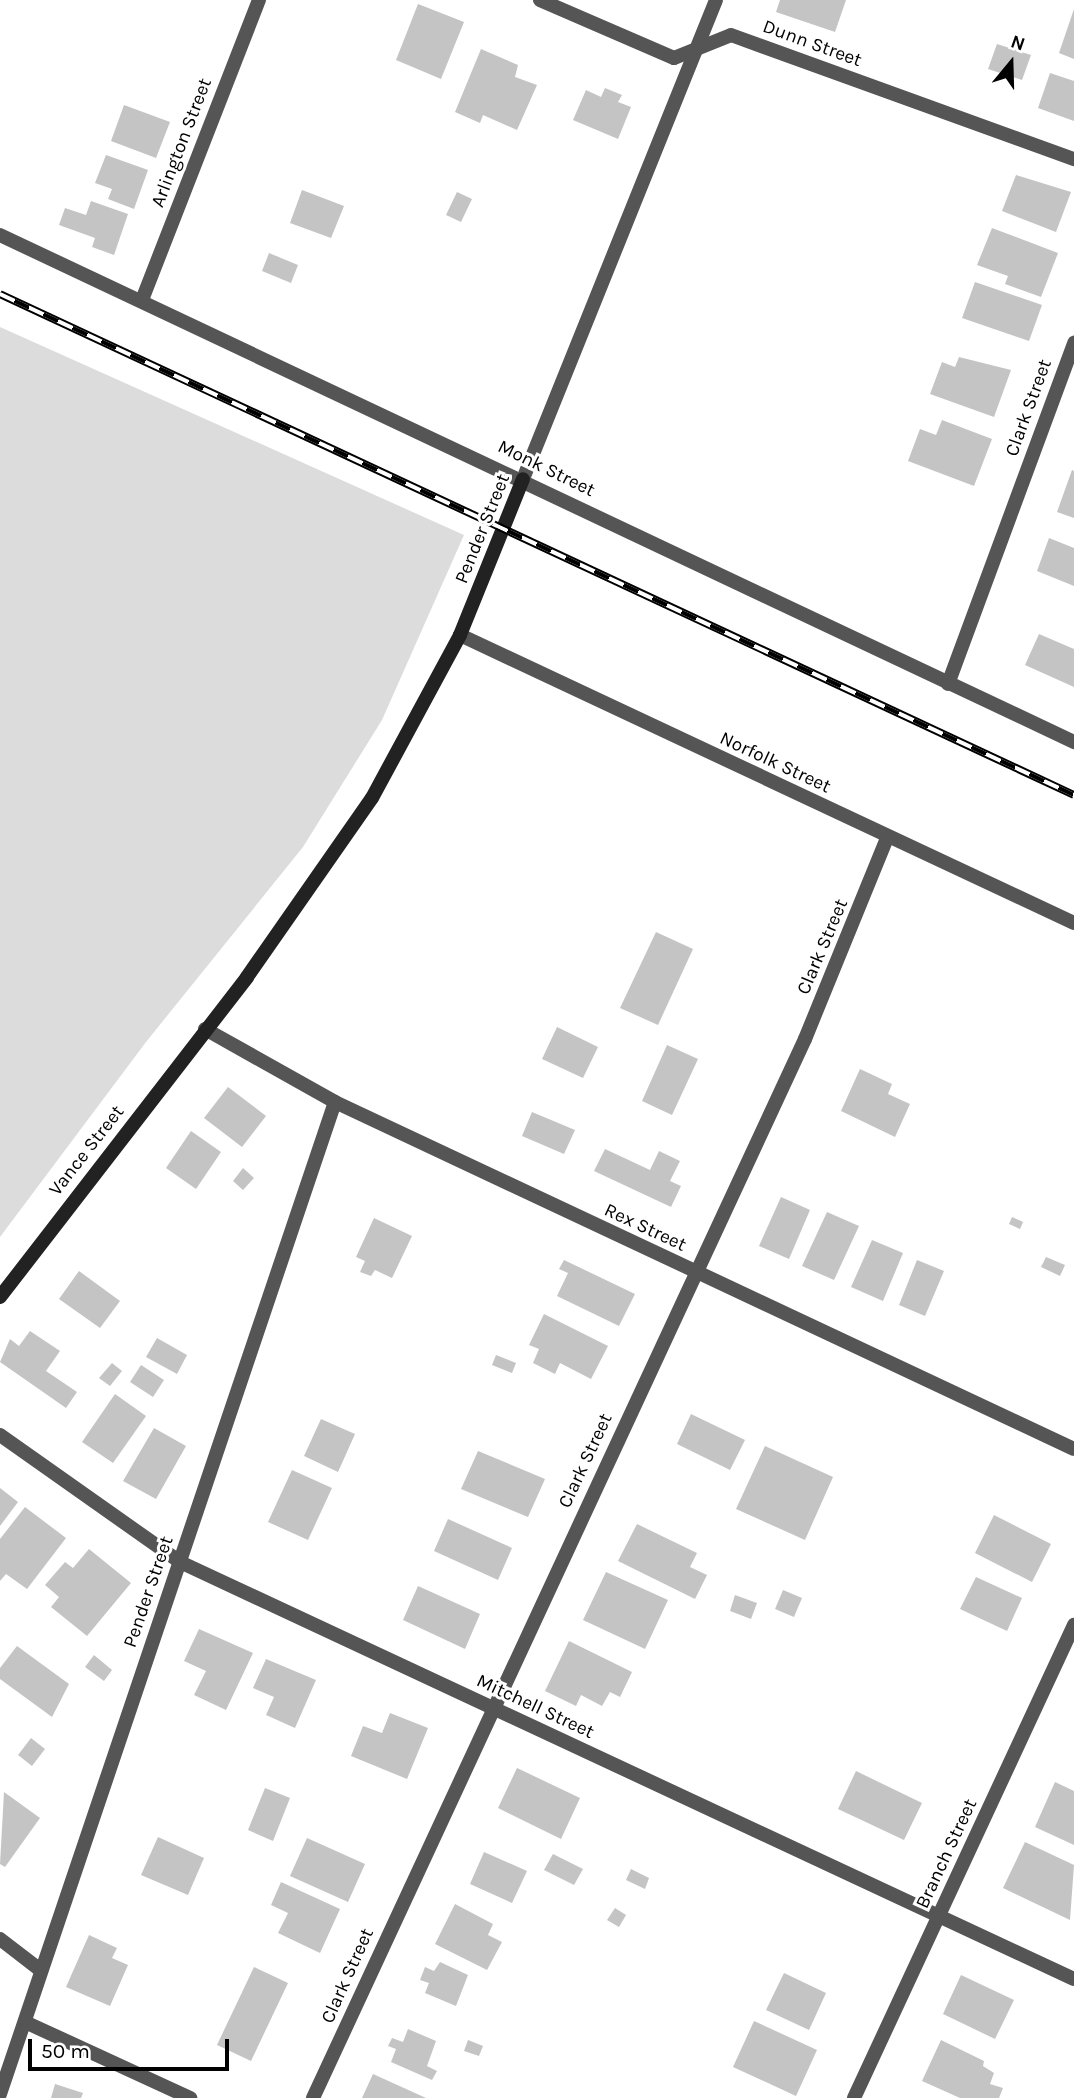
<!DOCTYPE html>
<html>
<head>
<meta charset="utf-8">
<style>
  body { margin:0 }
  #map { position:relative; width:1074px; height:2098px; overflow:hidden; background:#fff; font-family:Karla,sans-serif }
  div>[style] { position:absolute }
  .green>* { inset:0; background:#dcdcdc }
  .building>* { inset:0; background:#c4c4c4 }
  .street>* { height:14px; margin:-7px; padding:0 7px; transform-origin:7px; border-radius:7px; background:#555 }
  .secondary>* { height:14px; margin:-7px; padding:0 7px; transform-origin:7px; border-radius:7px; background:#222 }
  .rail>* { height:8px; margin-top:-4px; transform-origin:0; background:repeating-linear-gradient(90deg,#fff 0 16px,#000 0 32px); box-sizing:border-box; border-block:2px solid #000 }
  span { translate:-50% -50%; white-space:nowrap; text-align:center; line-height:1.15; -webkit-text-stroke:6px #fff; paint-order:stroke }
  .street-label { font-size:19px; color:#000 }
  .north { position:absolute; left:976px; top:28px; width:70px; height:70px; -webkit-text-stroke:5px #fff; paint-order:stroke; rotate:19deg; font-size:19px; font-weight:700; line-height:28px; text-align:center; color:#000 }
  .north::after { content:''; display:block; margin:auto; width:24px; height:32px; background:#000; clip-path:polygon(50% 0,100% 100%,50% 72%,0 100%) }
  .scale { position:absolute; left:28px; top:2039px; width:201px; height:32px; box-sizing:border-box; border:4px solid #000; border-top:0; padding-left:9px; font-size:21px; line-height:24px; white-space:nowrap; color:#000; -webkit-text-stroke:5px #fff; paint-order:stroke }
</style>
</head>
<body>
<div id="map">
  <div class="green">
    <div style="clip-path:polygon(0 327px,464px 535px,382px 720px,303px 847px,146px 1042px,0 1237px)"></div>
  </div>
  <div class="building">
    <div style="clip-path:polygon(780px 0,846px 0,835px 32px,776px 12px)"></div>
    <div style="clip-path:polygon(418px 4px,464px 22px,441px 79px,396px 60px)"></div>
    <div style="clip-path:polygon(1074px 9px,1074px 59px,1059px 53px)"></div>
    <div style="clip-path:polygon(997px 44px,1031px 55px,1022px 80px,988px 69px)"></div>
    <div style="clip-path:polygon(481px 49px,518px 65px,515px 77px,537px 85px,517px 130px,483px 115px,480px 123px,455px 112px)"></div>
    <div style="clip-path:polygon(1050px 73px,1074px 81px,1074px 121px,1038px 108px)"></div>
    <div style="clip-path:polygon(605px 88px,622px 95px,618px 102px,631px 107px,618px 139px,573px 120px,586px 90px,601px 97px)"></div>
    <div style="clip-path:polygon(124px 105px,170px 122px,156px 158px,111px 141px)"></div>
    <div style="clip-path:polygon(106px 155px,148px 170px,134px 209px,108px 199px,112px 189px,95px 183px)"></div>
    <div style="clip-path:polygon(1016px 175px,1071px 192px,1056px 232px,1002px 211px)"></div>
    <div style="clip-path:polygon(302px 190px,344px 206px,331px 238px,290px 223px)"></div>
    <div style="clip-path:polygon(457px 192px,472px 199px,461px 222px,446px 215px)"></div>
    <div style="clip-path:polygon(91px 201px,128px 214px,114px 255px,92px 247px,95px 238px,59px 225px,65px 208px,86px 215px)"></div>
    <div style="clip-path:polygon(992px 228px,1058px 253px,1041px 297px,1005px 284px,1008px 276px,977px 265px)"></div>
    <div style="clip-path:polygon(269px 253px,298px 265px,291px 283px,262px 271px)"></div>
    <div style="clip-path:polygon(975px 282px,1042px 305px,1029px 341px,962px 318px)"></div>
    <div style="clip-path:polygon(959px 357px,1011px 370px,994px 417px,930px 394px,942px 362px,955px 367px)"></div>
    <div style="clip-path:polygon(942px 420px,992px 439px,974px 486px,908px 461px,920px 429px,936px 435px)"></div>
    <div style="clip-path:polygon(1072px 470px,1074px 471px,1074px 518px,1057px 512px)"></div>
    <div style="clip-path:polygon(1049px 538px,1074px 548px,1074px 586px,1037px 571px)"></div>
    <div style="clip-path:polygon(1039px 634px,1074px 649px,1074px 687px,1025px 665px)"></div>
    <div style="clip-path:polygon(656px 932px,693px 949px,658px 1025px,620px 1008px)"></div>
    <div style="clip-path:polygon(557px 1027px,598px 1047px,583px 1078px,542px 1059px)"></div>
    <div style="clip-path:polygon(667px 1045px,698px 1059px,672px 1115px,642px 1101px)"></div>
    <div style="clip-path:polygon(860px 1069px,892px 1084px,888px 1094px,910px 1104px,895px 1137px,841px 1111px)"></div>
    <div style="clip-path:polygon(228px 1087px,266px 1116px,242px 1147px,204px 1118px)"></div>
    <div style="clip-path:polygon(532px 1112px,575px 1130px,564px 1154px,522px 1136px)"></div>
    <div style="clip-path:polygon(191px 1131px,221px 1152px,196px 1189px,166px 1168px)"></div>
    <div style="clip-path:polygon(605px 1149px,650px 1170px,659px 1151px,680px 1161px,670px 1181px,681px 1186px,671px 1207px,594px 1171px)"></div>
    <div style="clip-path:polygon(243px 1168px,254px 1178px,243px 1190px,233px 1181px)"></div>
    <div style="clip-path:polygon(781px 1197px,810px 1210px,789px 1259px,759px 1246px)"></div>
    <div style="clip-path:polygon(827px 1212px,859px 1226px,834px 1280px,802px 1266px)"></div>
    <div style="clip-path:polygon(1012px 1217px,1023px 1222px,1020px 1229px,1009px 1224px)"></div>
    <div style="clip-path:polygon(374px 1218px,412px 1236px,392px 1278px,375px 1270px,371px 1276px,360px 1272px,365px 1261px,356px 1257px)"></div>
    <div style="clip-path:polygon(872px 1240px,903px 1253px,883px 1301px,851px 1287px)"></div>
    <div style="clip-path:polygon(1046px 1257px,1065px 1265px,1060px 1276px,1041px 1267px)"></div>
    <div style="clip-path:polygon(564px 1260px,635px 1294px,619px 1326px,557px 1296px,568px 1273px,559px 1269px)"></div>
    <div style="clip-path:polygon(917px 1260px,944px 1271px,925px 1316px,899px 1305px)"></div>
    <div style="clip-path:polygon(79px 1271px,120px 1301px,100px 1328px,59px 1299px)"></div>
    <div style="clip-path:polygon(544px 1314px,608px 1346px,591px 1379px,560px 1363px,555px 1374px,533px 1363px,539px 1349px,529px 1345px)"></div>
    <div style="clip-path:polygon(30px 1331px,60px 1351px,46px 1371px,77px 1392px,66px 1408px,0 1362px,10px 1339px,19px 1346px)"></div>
    <div style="clip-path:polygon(157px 1338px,187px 1355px,177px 1374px,146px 1357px)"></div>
    <div style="clip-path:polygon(496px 1355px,516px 1363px,512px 1373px,492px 1365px)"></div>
    <div style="clip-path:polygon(112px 1363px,122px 1371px,110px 1386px,99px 1378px)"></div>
    <div style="clip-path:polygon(141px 1365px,164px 1380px,153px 1397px,130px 1382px)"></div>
    <div style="clip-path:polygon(115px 1394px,146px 1416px,113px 1463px,82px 1442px)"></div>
    <div style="clip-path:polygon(691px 1414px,745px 1440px,730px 1470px,677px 1444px)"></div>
    <div style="clip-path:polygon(321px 1419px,355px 1434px,338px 1472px,304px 1456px)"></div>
    <div style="clip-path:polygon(154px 1428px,186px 1446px,156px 1499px,123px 1481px)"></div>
    <div style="clip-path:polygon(765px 1446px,833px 1477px,805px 1540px,736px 1509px)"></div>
    <div style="clip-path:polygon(478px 1451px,545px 1479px,528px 1517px,461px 1489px)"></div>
    <div style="clip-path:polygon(292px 1470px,332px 1488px,308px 1540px,268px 1522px)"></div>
    <div style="clip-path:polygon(0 1488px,18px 1502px,0 1526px)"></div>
    <div style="clip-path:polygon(25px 1507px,66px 1538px,27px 1589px,6px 1574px,0 1581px,0 1539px)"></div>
    <div style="clip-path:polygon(994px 1515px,1051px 1544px,1032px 1582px,975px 1553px)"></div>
    <div style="clip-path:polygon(448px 1519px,512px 1548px,498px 1580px,434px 1551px)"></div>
    <div style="clip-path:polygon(637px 1524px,697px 1553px,690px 1567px,707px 1575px,695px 1599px,618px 1561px)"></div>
    <div style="clip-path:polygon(89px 1549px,131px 1583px,87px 1636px,51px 1607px,59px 1597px,45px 1585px,65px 1562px,73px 1568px)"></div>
    <div style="clip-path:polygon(606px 1572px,668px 1600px,645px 1649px,583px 1620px)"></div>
    <div style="clip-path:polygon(976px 1577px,1022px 1598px,1007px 1631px,960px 1609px)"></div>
    <div style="clip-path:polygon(418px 1586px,480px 1614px,465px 1649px,403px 1620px)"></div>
    <div style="clip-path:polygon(783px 1590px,802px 1598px,794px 1617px,775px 1609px)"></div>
    <div style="clip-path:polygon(735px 1595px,757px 1603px,751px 1619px,730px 1611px)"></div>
    <div style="clip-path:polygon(199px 1629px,253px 1653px,226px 1710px,194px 1695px,206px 1671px,184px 1661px)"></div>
    <div style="clip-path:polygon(569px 1641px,632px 1672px,620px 1697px,610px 1692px,602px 1706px,581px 1695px,576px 1706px,545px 1691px)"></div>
    <div style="clip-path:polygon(17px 1646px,69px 1684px,52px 1717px,0 1679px,0 1668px)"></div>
    <div style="clip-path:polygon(94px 1655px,112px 1670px,104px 1681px,85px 1667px)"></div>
    <div style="clip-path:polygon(266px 1659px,316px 1680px,295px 1728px,266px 1715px,274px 1697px,253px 1688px)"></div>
    <div style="clip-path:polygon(390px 1713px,428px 1728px,407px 1779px,351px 1756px,363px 1726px,382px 1733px)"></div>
    <div style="clip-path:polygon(31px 1738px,45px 1749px,32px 1766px,18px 1755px)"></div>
    <div style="clip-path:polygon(517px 1768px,580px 1798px,561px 1839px,498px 1808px)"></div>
    <div style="clip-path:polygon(856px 1771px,922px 1803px,904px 1840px,838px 1809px)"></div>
    <div style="clip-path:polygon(1055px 1782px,1074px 1791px,1074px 1845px,1035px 1827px)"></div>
    <div style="clip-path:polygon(265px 1788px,290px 1798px,273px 1841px,248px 1830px)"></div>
    <div style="clip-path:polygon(4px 1792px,40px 1818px,5px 1867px,0 1864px)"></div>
    <div style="clip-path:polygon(158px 1837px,204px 1858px,188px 1895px,141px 1875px)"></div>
    <div style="clip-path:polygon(307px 1838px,365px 1864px,348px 1902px,290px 1876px)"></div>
    <div style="clip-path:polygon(1025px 1842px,1074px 1865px,1070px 1920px,1003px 1888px)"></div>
    <div style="clip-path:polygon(484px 1852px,527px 1871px,512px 1903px,470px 1884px)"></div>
    <div style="clip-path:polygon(553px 1854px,583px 1869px,574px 1885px,544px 1870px)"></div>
    <div style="clip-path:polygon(631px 1869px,649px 1878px,645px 1889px,626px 1880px)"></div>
    <div style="clip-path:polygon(281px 1882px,340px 1909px,320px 1953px,278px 1933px,288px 1913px,271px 1905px)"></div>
    <div style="clip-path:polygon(455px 1904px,493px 1924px,488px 1935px,502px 1942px,487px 1970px,435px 1944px)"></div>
    <div style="clip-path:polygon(615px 1908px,626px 1915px,619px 1927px,607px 1920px)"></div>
    <div style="clip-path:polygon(89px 1935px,117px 1948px,112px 1958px,128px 1965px,110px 2006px,66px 1987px)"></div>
    <div style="clip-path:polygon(440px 1962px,468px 1975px,456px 2006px,425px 1993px,429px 1983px,420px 1980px,425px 1967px,434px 1971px)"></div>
    <div style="clip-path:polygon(254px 1967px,288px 1983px,251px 2061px,217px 2045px)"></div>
    <div style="clip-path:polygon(784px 1973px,826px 1993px,809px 2030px,766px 2010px)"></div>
    <div style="clip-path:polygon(961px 1975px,1014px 2000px,995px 2039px,943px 2014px)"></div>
    <div style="clip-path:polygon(754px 2021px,817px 2050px,796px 2096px,733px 2067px)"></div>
    <div style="clip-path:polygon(408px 2029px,436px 2041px,427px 2066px,437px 2071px,432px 2080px,391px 2062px,396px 2049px,388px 2046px,392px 2038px,403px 2042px)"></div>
    <div style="clip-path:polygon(468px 2040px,483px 2046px,479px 2056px,464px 2051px)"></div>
    <div style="clip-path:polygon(941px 2040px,984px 2061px,983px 2066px,994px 2073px,990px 2084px,1003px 2088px,999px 2098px,960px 2098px,922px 2081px)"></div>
    <div style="clip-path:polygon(373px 2074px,426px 2098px,362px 2098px)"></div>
    <div style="clip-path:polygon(55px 2084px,83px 2093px,81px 2098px,51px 2098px)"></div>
  </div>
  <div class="street">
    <div style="left:540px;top:0;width:146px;rotate:23.4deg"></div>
    <div style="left:674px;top:58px;width:61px;rotate:-22deg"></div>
    <div style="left:731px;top:35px;width:365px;rotate:19.9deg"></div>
    <div style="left:0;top:235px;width:1188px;rotate:25.27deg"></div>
    <div style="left:142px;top:300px;width:322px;rotate:-68.7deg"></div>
    <div style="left:523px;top:479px;width:516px;rotate:-68.05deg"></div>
    <div style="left:460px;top:635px;width:678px;rotate:25.13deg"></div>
    <div style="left:948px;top:684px;width:364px;rotate:-69.7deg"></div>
    <div style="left:205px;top:1029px;width:149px;rotate:29.3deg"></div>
    <div style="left:335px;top:1102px;width:816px;rotate:25.15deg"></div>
    <div style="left:0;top:1435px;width:220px;rotate:35.2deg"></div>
    <div style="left:180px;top:1562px;width:986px;rotate:25.01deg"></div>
    <div style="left:0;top:1939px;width:49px;rotate:37.6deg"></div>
    <div style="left:25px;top:2022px;width:182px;rotate:24.7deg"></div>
    <div style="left:0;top:2094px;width:1047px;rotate:-71.34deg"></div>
    <div style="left:313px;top:2098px;width:1168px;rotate:-65.08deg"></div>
    <div style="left:805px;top:1039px;width:217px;rotate:-67.8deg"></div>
    <div style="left:854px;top:2098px;width:522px;rotate:-65.06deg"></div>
  </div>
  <div class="secondary">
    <div style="left:0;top:1297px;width:404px;rotate:-52.3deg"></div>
    <div style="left:247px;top:977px;width:218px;rotate:-55.1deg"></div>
    <div style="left:372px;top:798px;width:185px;rotate:-61.6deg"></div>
    <div style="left:460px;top:635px;width:168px;rotate:-68deg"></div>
  </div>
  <div class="rail">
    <div style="left:0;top:294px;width:1185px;rotate:25.01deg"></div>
  </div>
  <div class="street-label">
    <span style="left:812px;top:44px;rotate:20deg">Dunn Street</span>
    <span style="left:182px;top:143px;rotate:-69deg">Arlington Street</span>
    <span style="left:1029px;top:408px;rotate:-70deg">Clark Street</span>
    <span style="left:546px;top:469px;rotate:26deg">Monk Street</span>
    <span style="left:483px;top:529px;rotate:-68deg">Pender Street</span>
    <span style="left:775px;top:763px;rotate:25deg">Norfolk Street</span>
    <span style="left:823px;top:947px;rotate:-67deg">Clark Street</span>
    <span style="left:87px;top:1151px;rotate:-52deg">Vance Street</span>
    <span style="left:645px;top:1228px;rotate:25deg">Rex Street</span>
    <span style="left:586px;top:1461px;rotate:-65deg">Clark Street</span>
    <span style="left:149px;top:1592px;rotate:-71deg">Pender Street</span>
    <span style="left:535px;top:1707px;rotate:25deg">Mitchell Street</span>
    <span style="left:947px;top:1854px;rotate:-65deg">Branch Street</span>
    <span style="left:348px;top:1976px;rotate:-66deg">Clark Street</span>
  </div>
  <div class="north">N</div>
  <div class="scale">50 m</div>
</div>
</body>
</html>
